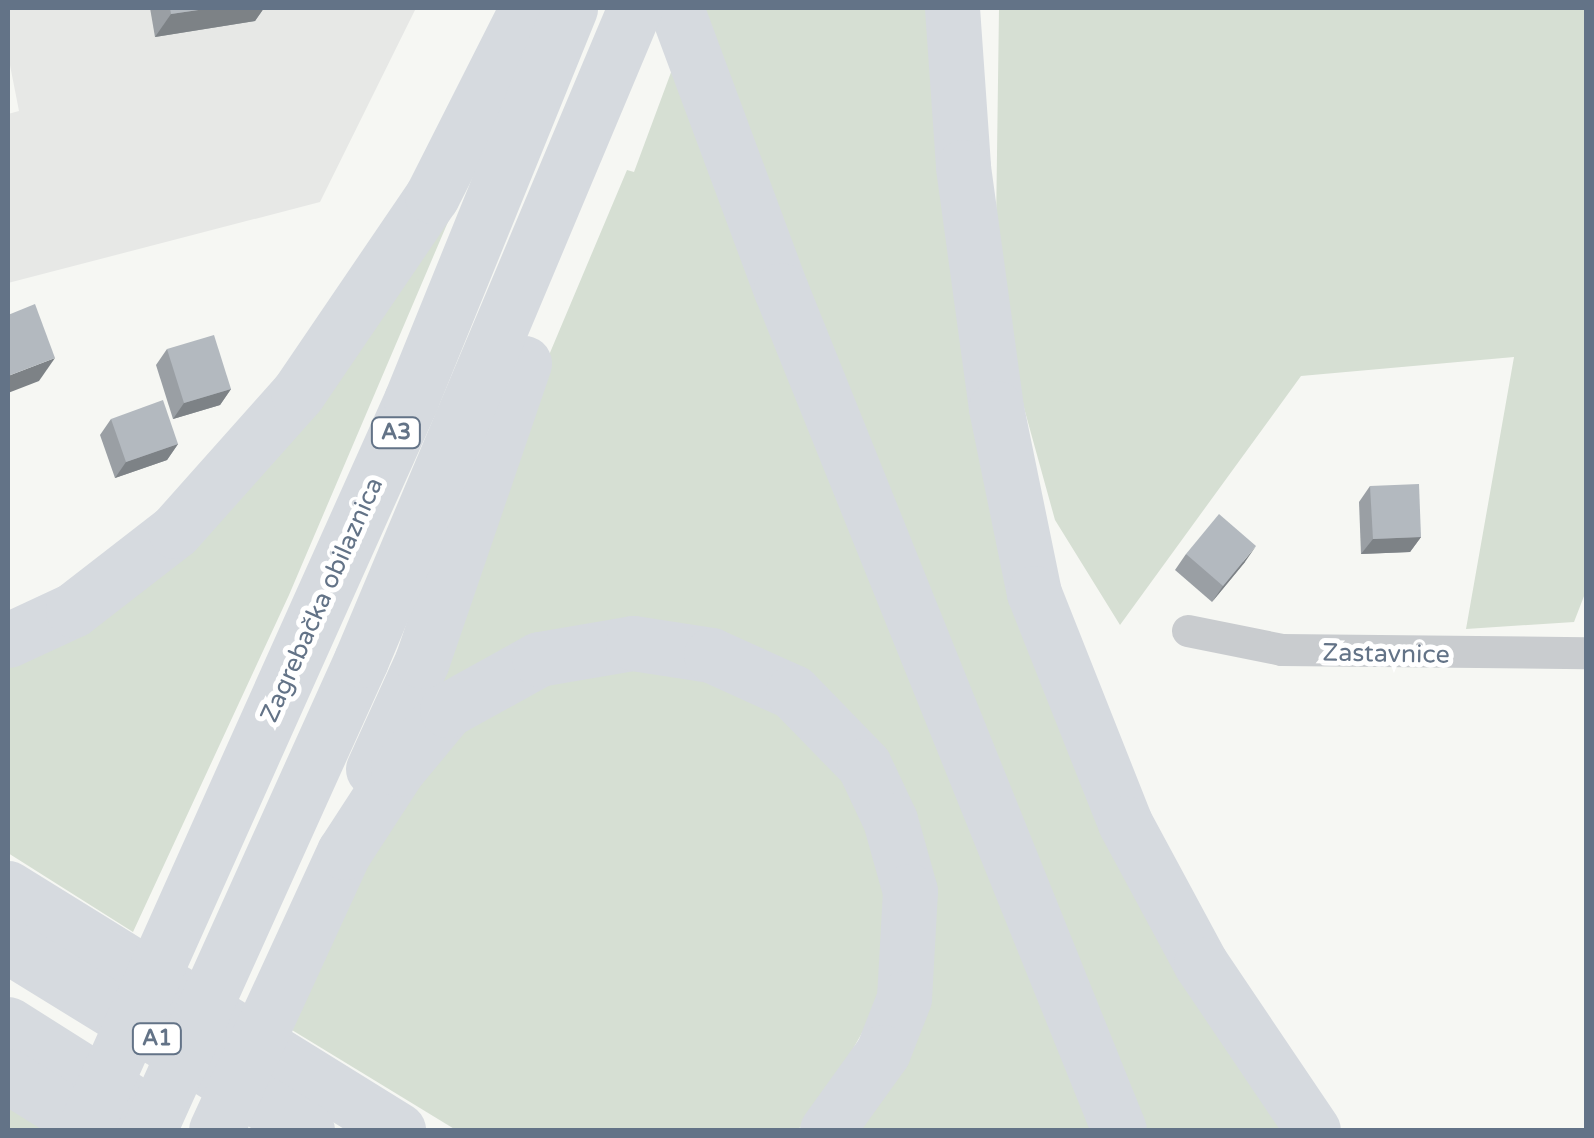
<!DOCTYPE html>
<html>
<head>
<meta charset="utf-8">
<style>
  body { margin:0 }
  #map { position:relative; width:1594px; height:1138px; overflow:hidden; background:#f6f7f3; font-family:"Varela Round",sans-serif }
  div>[style] { position:absolute }
  .built>* { inset:0; background:#e7e8e6 }
  .green>* { inset:0; background:#d6dfd3 }
  .street>* { height:32px; margin:-16px; padding:0 16px; transform-origin:16px; border-radius:16px; background:#c9cccf }
  .highway>* { height:55px; margin:-27.5px; padding:0 27.5px; transform-origin:27.5px; border-radius:27.5px; background:#d6dadf }
  .wall>* { inset:0; background:#9a9fa4 }
  .shaded-wall>* { inset:0; background:#7d8286 }
  .building>* { inset:0; background:#b3b9bf }
  span { translate:-50% -50%; white-space:nowrap; text-align:center; line-height:1.15; -webkit-text-stroke:10px #fff; paint-order:stroke }
  .shield-label span { padding:2px 8px; background:#fff; border:2px solid; border-radius:8px; -webkit-text-stroke-width:0 }
  .shield-label { font-size:22px; color:#637387; font-weight:700 }
  .street-label { font-size:25px; color:#637387 }
  .frame { position:absolute; inset:0; border:10px solid #637387; pointer-events:none }
</style>
</head>
<body>
<div id="map">
  <div class="built">
    <div style="clip-path:polygon(8px 8px,416px 8px,320px 202px,8px 283px,8px 114px,19px 111px,8px 55px)"></div>
  </div>
  <div class="green">
    <div style="clip-path:polygon(696px 8px,933px 8px,994px 491px,1291px 1130px,1139px 1130px)"></div>
    <div style="clip-path:polygon(999px 8px,1586px 8px,1586px 591px,1574px 622px,1466px 629px,1514px 357px,1301px 376px,1120px 625px,1055px 520px,1016px 379px,996px 226px)"></div>
    <div style="clip-path:polygon(673px 67px,1099px 1130px,842px 1130px,929px 888px,745px 645px,431px 695px,525px 412px,627px 170px,634px 172px)"></div>
    <div style="clip-path:polygon(468px 175px,289px 595px,133px 932px,8px 853px,8px 658px,49px 640px)"></div>
    <div style="clip-path:polygon(597px 662px,721px 675px,830px 747px,885px 850px,891px 982px,817px 1112px,797px 1130px,456px 1130px,287px 1027px,369px 848px,467px 722px)"></div>
    <div style="clip-path:polygon(8px 1104px,46px 1130px,8px 1130px)"></div>
  </div>
  <div class="street">
    <div style="left:1188px;top:631px;width:96px;rotate:11.4deg"></div>
    <div style="left:1282px;top:650px;width:304px;rotate:0.6deg"></div>
  </div>
  <div class="highway">
    <div style="left:676px;top:8px;width:301px;rotate:69.6deg"></div>
    <div style="left:781px;top:290px;width:905px;rotate:68.08deg"></div>
    <div style="left:952px;top:8px;width:159px;rotate:86deg"></div>
    <div style="left:963px;top:167px;width:243px;rotate:82.2deg"></div>
    <div style="left:996px;top:408px;width:189px;rotate:78.4deg"></div>
    <div style="left:1034px;top:593px;width:247px;rotate:68.4deg"></div>
    <div style="left:1125px;top:823px;width:160px;rotate:61.7deg"></div>
    <div style="left:1201px;top:964px;width:200px;rotate:56deg"></div>
    <div style="left:8px;top:640px;width:72px;rotate:-24.8deg"></div>
    <div style="left:73px;top:610px;width:129px;rotate:-37.8deg"></div>
    <div style="left:175px;top:531px;width:185px;rotate:-48.3deg"></div>
    <div style="left:298px;top:393px;width:238px;rotate:-55.8deg"></div>
    <div style="left:432px;top:196px;width:211px;rotate:-63.2deg"></div>
    <div style="left:373px;top:769px;width:119px;rotate:-65.6deg"></div>
    <div style="left:422px;top:661px;width:315px;rotate:-71.1deg"></div>
    <div style="left:8px;top:888px;width:459px;rotate:31.8deg"></div>
    <div style="left:8px;top:946px;width:351px;rotate:31.6deg"></div>
    <div style="left:8px;top:1024px;width:151px;rotate:32.3deg"></div>
    <div style="left:8px;top:1076px;width:102px;rotate:31.8deg"></div>
    <div style="left:84px;top:1130px;width:800px;rotate:-65.87deg"></div>
    <div style="left:411px;top:400px;width:423px;rotate:-67.9deg"></div>
    <div style="left:149px;top:1130px;width:516px;rotate:-65.72deg"></div>
    <div style="left:361px;top:660px;width:707px;rotate:-67.21deg"></div>
    <div style="left:216px;top:1130px;width:306px;rotate:-65.3deg"></div>
    <div style="left:344px;top:852px;width:99px;rotate:-57deg"></div>
    <div style="left:398px;top:769px;width:77px;rotate:-50.3deg"></div>
    <div style="left:447px;top:710px;width:105px;rotate:-29deg"></div>
    <div style="left:539px;top:659px;width:95px;rotate:-9.7deg"></div>
    <div style="left:633px;top:643px;width:79px;rotate:8.7deg"></div>
    <div style="left:711px;top:655px;width:90px;rotate:24.3deg"></div>
    <div style="left:793px;top:692px;width:102px;rotate:45.8deg"></div>
    <div style="left:864px;top:765px;width:61px;rotate:64.7deg"></div>
    <div style="left:890px;top:820px;width:74px;rotate:74.3deg"></div>
    <div style="left:910px;top:891px;width:107px;rotate:93.2deg"></div>
    <div style="left:904px;top:998px;width:58px;rotate:111.3deg"></div>
    <div style="left:883px;top:1052px;width:96px;rotate:125.7deg"></div>
  </div>
  <div class="wall">
    <div style="clip-path:polygon(150px 8px,264px 8px,255px 21px,155px 37px)"></div>
    <div style="clip-path:polygon(167px 349px,231px 389px,220px 405px,173px 419px,156px 365px)"></div>
    <div style="clip-path:polygon(111px 419px,178px 444px,167px 460px,115px 478px,100px 435px)"></div>
    <div style="clip-path:polygon(1370px 486px,1421px 537px,1410px 552px,1361px 554px,1359px 502px)"></div>
    <div style="clip-path:polygon(1186px 554px,1245px 562px,1212px 602px,1175px 570px)"></div>
  </div>
  <div class="shaded-wall">
    <div style="clip-path:polygon(212px 8px,264px 8px,255px 21px,155px 37px,171px 14px)"></div>
    <div style="clip-path:polygon(55px 358px,39px 381px,8px 393px,8px 376px)"></div>
    <div style="clip-path:polygon(231px 389px,220px 405px,173px 419px,184px 403px)"></div>
    <div style="clip-path:polygon(178px 444px,167px 460px,115px 478px,126px 462px)"></div>
    <div style="clip-path:polygon(1421px 537px,1410px 552px,1361px 554px,1373px 539px)"></div>
    <div style="clip-path:polygon(1256px 546px,1245px 562px,1212px 602px,1223px 586px)"></div>
  </div>
  <div class="building">
    <div style="clip-path:polygon(170px 8px,212px 8px,171px 14px)"></div>
    <div style="clip-path:polygon(35px 304px,55px 358px,8px 376px,8px 315px)"></div>
    <div style="clip-path:polygon(214px 335px,231px 389px,184px 403px,167px 349px)"></div>
    <div style="clip-path:polygon(163px 400px,178px 444px,126px 462px,111px 419px)"></div>
    <div style="clip-path:polygon(1419px 484px,1421px 537px,1373px 539px,1370px 486px)"></div>
    <div style="clip-path:polygon(1219px 514px,1256px 546px,1223px 586px,1186px 554px)"></div>
  </div>
  <div class="shield-label">
    <span style="left:396px;top:433px">A3</span>
    <span style="left:157px;top:1039px">A1</span>
  </div>
  <div class="street-label">
    <span style="left:322px;top:600px;rotate:-66deg">Zagrebačka obilaznica</span>
    <span style="left:1386px;top:654px;rotate:1deg">Zastavnice</span>
  </div>
  <div class="frame"></div>
</div>
</body>
</html>
